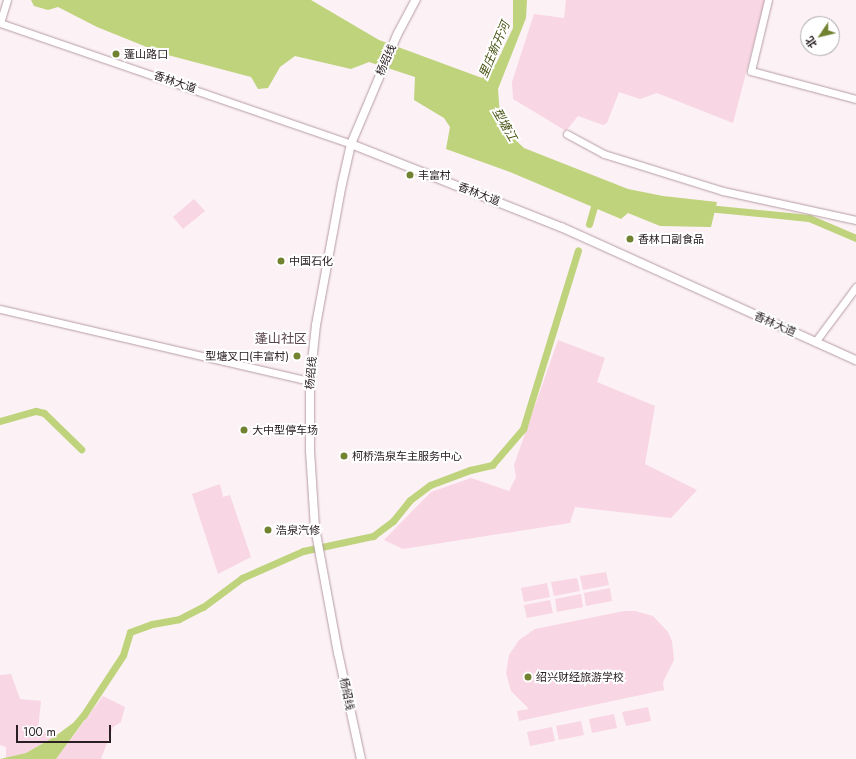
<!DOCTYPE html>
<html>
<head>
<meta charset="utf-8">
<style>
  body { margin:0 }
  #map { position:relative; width:856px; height:759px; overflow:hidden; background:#fcf1f5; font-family:Jost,"Noto Sans SC",sans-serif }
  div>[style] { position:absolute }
  .green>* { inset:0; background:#f8d6e3 }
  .water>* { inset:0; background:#bed37c }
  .canal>* { height:7px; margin:-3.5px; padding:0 3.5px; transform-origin:3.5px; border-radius:3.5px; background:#bed37c }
  .roads { filter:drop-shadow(0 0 1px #b69ca5) drop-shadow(0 0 1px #b69ca5) }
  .minor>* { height:7px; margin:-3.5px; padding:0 3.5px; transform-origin:3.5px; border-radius:3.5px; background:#fff }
  .major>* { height:8px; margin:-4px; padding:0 4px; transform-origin:4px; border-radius:4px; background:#fff }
  .dots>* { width:11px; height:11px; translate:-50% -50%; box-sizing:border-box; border:2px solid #fff; border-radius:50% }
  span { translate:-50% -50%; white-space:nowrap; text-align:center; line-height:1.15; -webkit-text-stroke:4px #fff; paint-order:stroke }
  .poi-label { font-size:11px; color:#2a2024 }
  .left { translate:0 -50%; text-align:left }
  .right { translate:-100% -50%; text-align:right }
  .street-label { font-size:11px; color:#2a2024 }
  .water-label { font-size:12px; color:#465213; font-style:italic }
  .quarter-label { font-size:13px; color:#59434c }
  .north { position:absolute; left:800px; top:16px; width:40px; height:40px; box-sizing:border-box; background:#fff; border:1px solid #aaa6a7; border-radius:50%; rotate:235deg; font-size:11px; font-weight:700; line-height:16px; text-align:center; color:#2a2024 }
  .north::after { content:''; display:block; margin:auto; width:14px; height:18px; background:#718231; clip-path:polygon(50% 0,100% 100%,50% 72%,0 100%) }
  .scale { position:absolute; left:16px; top:725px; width:95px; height:18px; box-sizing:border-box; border:2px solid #2a2024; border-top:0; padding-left:5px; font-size:12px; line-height:14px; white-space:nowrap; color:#2a2024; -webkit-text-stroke:3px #fff; paint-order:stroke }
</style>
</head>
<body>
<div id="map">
  <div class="green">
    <div style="clip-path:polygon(566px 0,765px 0,733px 123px,657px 93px,640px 99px,619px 92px,607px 123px,603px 125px,578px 116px,566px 131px,513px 99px,512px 82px,534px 14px,564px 18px)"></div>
    <div style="clip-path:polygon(194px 199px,205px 211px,183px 229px,173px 217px)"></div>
    <div style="clip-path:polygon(558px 340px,605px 358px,597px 382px,655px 406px,645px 464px,697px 490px,671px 518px,575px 507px,570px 523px,403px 549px,384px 540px,431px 492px,471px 478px,509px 491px,516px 477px,514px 465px)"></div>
    <div style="clip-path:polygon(220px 484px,223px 497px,230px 495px,251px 557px,218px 574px,192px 494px)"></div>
    <div style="clip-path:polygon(606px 572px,609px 585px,583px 590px,580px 576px)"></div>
    <div style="clip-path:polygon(577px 578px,580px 591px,554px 596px,551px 582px)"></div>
    <div style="clip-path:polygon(547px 583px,550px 597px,524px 602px,521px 588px)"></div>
    <div style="clip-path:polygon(610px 588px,612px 601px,586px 606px,584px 593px)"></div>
    <div style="clip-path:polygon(581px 594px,583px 607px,557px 612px,555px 599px)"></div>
    <div style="clip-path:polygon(550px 600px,553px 613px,527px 618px,524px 605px)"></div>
    <div style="clip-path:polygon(624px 611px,635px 611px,653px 616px,668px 632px,672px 641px,674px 660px,663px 682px,664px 690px,519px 721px,517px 711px,529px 709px,511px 691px,506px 673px,509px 655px,519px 640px,535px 629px)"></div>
    <div style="clip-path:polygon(11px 674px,20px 699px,41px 701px,38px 729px,54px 737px,26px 753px,6px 758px,6px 747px,0 745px,0 675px)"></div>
    <div style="clip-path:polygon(103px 696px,125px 707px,121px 722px,113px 727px,101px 759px,56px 759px)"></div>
    <div style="clip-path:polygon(648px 707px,651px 721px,626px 726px,622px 712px)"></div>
    <div style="clip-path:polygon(614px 714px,617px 728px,592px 733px,589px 719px)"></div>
    <div style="clip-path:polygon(581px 721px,584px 735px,559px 740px,556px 726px)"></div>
    <div style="clip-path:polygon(552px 727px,555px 741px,530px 746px,527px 732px)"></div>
  </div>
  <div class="water">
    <div style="clip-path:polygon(31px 0,311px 0,379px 40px,482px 78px,496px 64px,513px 28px,513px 0,527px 0,526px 18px,498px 89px,500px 116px,509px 134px,524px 148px,628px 189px,663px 196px,717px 202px,711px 227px,660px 226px,628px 213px,621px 219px,510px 172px,446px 149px,450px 127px,444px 118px,414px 100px,415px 77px,369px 62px,351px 69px,295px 56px,280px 67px,268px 88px,258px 89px,251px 77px,164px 54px,97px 27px,58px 7px,48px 10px,34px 6px)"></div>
    <div style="clip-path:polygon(87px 707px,91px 711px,56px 759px,0 759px,26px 753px,54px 737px,73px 723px)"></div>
  </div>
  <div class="canal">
    <div style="left:707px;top:208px;width:102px;rotate:5.6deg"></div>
    <div style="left:809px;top:218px;width:51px;rotate:23.1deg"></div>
    <div style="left:589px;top:224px;width:26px;rotate:-74deg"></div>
    <div style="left:0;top:421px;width:37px;rotate:-16deg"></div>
    <div style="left:36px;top:411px;width:8px;rotate:14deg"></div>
    <div style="left:44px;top:413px;width:52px;rotate:44.2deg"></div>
    <div style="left:83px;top:716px;width:73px;rotate:-56.7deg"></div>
    <div style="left:123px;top:655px;width:24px;rotate:-73deg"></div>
    <div style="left:130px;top:632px;width:23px;rotate:-20deg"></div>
    <div style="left:152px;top:624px;width:27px;rotate:-10deg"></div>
    <div style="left:179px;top:619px;width:27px;rotate:-27deg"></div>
    <div style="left:203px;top:607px;width:49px;rotate:-36.6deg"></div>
    <div style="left:242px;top:578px;width:67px;rotate:-23.9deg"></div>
    <div style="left:303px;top:551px;width:72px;rotate:-12.1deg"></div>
    <div style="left:373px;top:536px;width:25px;rotate:-37deg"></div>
    <div style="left:393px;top:521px;width:27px;rotate:-51deg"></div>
    <div style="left:410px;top:500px;width:25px;rotate:-37deg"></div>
    <div style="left:430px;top:485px;width:43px;rotate:-20.6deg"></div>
    <div style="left:470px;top:470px;width:23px;rotate:-13deg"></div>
    <div style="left:492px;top:465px;width:48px;rotate:-49.3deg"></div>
    <div style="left:523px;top:429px;width:187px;rotate:-72.9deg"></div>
  </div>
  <div class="roads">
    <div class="minor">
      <div style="left:768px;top:0;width:73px;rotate:103.5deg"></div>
      <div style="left:751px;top:71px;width:109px;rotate:14.9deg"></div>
      <div style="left:0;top:23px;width:371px;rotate:19deg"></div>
      <div style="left:0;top:23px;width:24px;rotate:-73deg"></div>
      <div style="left:567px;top:134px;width:42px;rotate:28.4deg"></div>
      <div style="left:604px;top:154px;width:125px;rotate:17.3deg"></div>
      <div style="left:723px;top:191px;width:136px;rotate:12.3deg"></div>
      <div style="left:0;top:309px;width:318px;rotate:13.1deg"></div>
      <div style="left:815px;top:342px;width:69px;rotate:-53.3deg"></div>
    </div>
    <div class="major">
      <div style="left:351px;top:144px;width:226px;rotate:21.6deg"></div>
      <div style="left:561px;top:227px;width:324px;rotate:24.3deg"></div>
      <div style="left:361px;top:759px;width:108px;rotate:-102.2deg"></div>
      <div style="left:338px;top:653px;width:127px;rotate:-100.4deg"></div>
      <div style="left:315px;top:528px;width:77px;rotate:-93.7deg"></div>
      <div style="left:310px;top:451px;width:70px;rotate:-90deg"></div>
      <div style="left:310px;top:381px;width:56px;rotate:-83.9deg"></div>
      <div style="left:316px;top:325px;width:143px;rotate:-79.6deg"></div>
      <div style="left:342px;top:184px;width:41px;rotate:-77.3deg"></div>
      <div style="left:351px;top:144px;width:118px;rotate:-67.1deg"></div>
      <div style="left:397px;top:35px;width:40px;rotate:-62deg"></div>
    </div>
  </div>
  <div class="dots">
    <div style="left:116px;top:54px;background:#718231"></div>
    <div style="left:410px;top:175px;background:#718231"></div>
    <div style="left:630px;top:239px;background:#718231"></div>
    <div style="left:281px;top:261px;background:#718231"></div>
    <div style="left:297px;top:356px;background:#718231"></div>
    <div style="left:244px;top:430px;background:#718231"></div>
    <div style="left:344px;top:456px;background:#718231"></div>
    <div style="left:268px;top:530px;background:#718231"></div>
    <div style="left:528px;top:677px;background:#718231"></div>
  </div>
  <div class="poi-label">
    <span class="left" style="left:124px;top:54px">蓬山路口</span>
    <span class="left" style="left:418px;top:175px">丰富村</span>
    <span class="left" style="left:638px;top:239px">香林口副食品</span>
    <span class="left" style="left:289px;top:261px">中国石化</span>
    <span class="right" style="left:289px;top:356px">型塘叉口(丰富村)</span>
    <span class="left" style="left:252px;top:430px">大中型停车场</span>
    <span class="left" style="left:352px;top:456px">柯桥浩泉车主服务中心</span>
    <span class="left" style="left:276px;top:530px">浩泉汽修</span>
    <span class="left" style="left:536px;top:677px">绍兴财经旅游学校</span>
  </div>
  <div class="street-label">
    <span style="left:386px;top:60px;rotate:-66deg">杨绍线</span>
    <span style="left:175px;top:82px;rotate:19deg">香林大道</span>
    <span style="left:479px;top:194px;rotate:21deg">香林大道</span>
    <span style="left:775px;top:324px;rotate:24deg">香林大道</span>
    <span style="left:311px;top:373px;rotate:-85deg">杨绍线</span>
    <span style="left:347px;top:694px;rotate:78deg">杨绍线</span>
  </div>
  <div class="water-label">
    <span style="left:495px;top:50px;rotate:-67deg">里庄新开河</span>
    <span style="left:504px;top:125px;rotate:60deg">型塘江</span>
  </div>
  <div class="quarter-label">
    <span style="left:281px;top:339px">蓬山社区</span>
  </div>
  <div class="north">北</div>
  <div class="scale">100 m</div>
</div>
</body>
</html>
